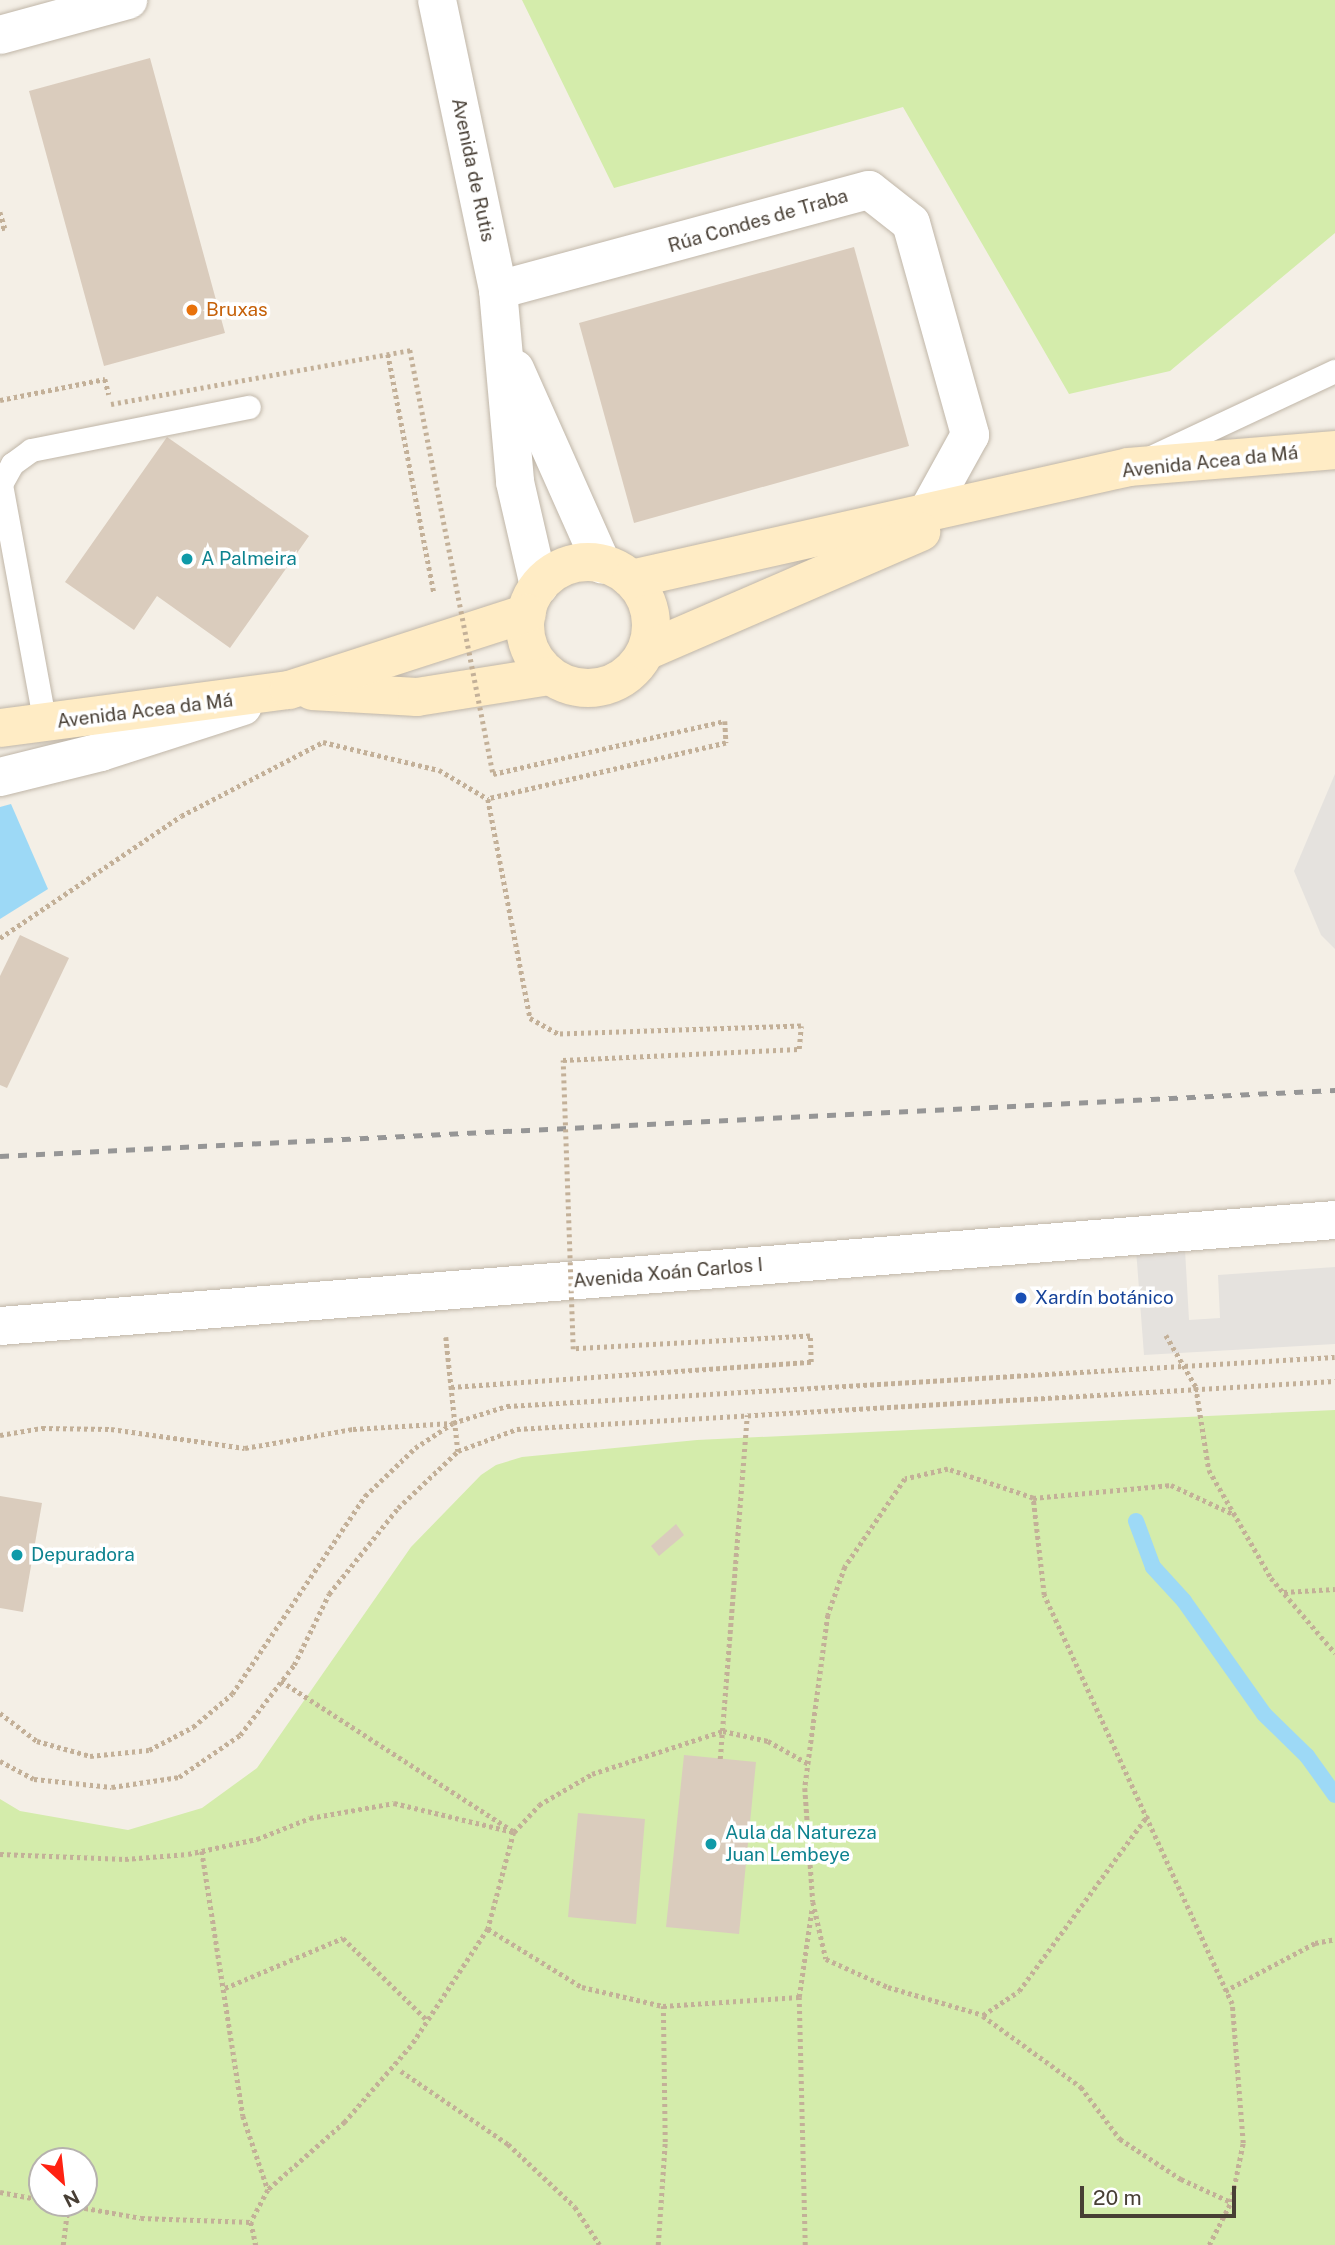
<!DOCTYPE html>
<html>
<head>
<meta charset="utf-8">
<style>
  body { margin:0 }
  #map { position:relative; width:1335px; height:2245px; overflow:hidden; background:#f4efe6; font-family:"Public Sans",sans-serif }
  div>[style] { position:absolute }
  .green>* { inset:0; background:#d4ecab }
  .parking>* { inset:0; background:#e5e2de }
  .water>* { inset:0; background:#9dd9f6 }
  .stream>* { height:16px; margin:-8px; padding:0 8px; transform-origin:8px; border-radius:8px; background:#9dd9f6 }
  .building>* { inset:0; background:#daccbd }
  .path>* { height:4.5px; margin-top:-2.25px; transform-origin:0; background:repeating-linear-gradient(90deg,#c3b098 0 3.5px,transparent 0 7px) }
  .roads { filter:drop-shadow(0 0 2px #c0b6a8) drop-shadow(0 0 2px #c0b6a8) }
  .service>* { height:23px; margin:-11.5px; padding:0 11.5px; transform-origin:11.5px; border-radius:11.5px; background:#fff }
  .minor>* { height:38px; margin:-19px; padding:0 19px; transform-origin:19px; border-radius:19px; background:#fff }
  .tertiary>* { height:38px; margin:-19px; padding:0 19px; transform-origin:19px; border-radius:19px; background:#fff }
  .secondary>* { height:38px; margin:-19px; padding:0 19px; transform-origin:19px; border-radius:19px; background:#ffecc5 }
  .secondary>.ring { margin:-19px; padding:0; box-sizing:content-box; background:none; border:38px solid #ffecc5; border-radius:50% }
  .rail>* { height:5px; margin-top:-2.5px; transform-origin:0; background:repeating-linear-gradient(90deg,#969696 0 9px,transparent 0 18px) }
  .path-bridge>* { height:4.5px; margin-top:-2.25px; transform-origin:0; background:repeating-linear-gradient(90deg,#c3b098 0 3.5px,transparent 0 7px) }
  .dots>* { width:19px; height:19px; translate:-50% -50%; box-sizing:border-box; border:4px solid #fff; border-radius:50% }
  span { translate:-50% -50%; white-space:nowrap; text-align:center; line-height:1.15; -webkit-text-stroke:7px #fff; paint-order:stroke }
  .street-label { font-size:19px; color:#483f35 }
  .food-label { font-size:19px; color:#c56008 }
  .left { translate:0 -50%; text-align:left }
  .culture-label { font-size:19px; color:#0d838f }
  .transit-label { font-size:19px; color:#164399 }
  .north { position:absolute; left:28px; top:2147px; width:70px; height:70px; box-sizing:border-box; background:#fff; border:2px solid #b6b2ae; border-radius:50%; rotate:153deg; font-size:19px; font-weight:700; line-height:28px; text-align:center; color:#483f35 }
  .north::after { content:''; display:block; margin:auto; width:24px; height:32px; background:#ff2212; clip-path:polygon(50% 0,100% 100%,50% 72%,0 100%) }
  .scale { position:absolute; left:1080px; top:2186px; width:156px; height:32px; box-sizing:border-box; border:4px solid #483f35; border-top:0; padding-left:9px; font-size:21px; line-height:24px; white-space:nowrap; color:#483f35; -webkit-text-stroke:5px #fff; paint-order:stroke }
</style>
</head>
<body>
<div id="map">
  <div class="green">
    <div style="clip-path:polygon(522px 0,1335px 0,1335px 233px,1170px 371px,1069px 394px,903px 107px,614px 188px)"></div>
    <div style="clip-path:polygon(evenodd,1335px 1410px,1335px 2245px,0 2245px,0 1799px,20px 1811px,128px 1830px,202px 1808px,257px 1768px,411px 1547px,481px 1475px,496px 1465px,522px 1457px,697px 1440px,1335px 1410px,42px 2161px,84px 2161px,84px 2203px,42px 2203px,42px 2161px)"></div>
  </div>
  <div class="parking">
    <div style="clip-path:polygon(1335px 774px,1335px 949px,1321px 935px,1294px 871px)"></div>
    <div style="clip-path:polygon(1184px 1232px,1189px 1320px,1220px 1318px,1218px 1275px,1335px 1267px,1335px 1344px,1144px 1355px,1135px 1236px)"></div>
  </div>
  <div class="water">
    <div style="clip-path:polygon(11px 804px,48px 889px,0 919px,0 807px)"></div>
  </div>
  <div class="stream">
    <div style="left:1136px;top:1521px;width:49px;rotate:69.7deg"></div>
    <div style="left:1153px;top:1567px;width:46px;rotate:47.6deg"></div>
    <div style="left:1184px;top:1601px;width:138px;rotate:54.7deg"></div>
    <div style="left:1264px;top:1714px;width:60px;rotate:44.3deg"></div>
    <div style="left:1307px;top:1756px;width:48px;rotate:54.3deg"></div>
  </div>
  <div class="building">
    <div style="clip-path:polygon(150px 58px,225px 333px,104px 366px,29px 91px)"></div>
    <div style="clip-path:polygon(854px 247px,909px 446px,634px 523px,579px 323px)"></div>
    <div style="clip-path:polygon(167px 437px,309px 536px,230px 648px,157px 596px,134px 630px,65px 582px)"></div>
    <div style="clip-path:polygon(20px 935px,69px 958px,7px 1088px,0 1085px,0 976px)"></div>
    <div style="clip-path:polygon(0 1496px,42px 1503px,23px 1612px,0 1608px)"></div>
    <div style="clip-path:polygon(676px 1524px,684px 1535px,659px 1556px,651px 1546px)"></div>
    <div style="clip-path:polygon(684px 1755px,756px 1762px,739px 1934px,666px 1927px)"></div>
    <div style="clip-path:polygon(578px 1813px,645px 1819px,636px 1924px,568px 1917px)"></div>
  </div>
  <div class="path">
    <div style="left:0;top:212px;width:17px;rotate:73deg"></div>
    <div style="left:5px;top:228px;width:5px;rotate:169deg"></div>
    <div style="left:388px;top:354px;width:244px;rotate:79.1deg"></div>
    <div style="left:0;top:400px;width:107px;rotate:-11.3deg"></div>
    <div style="left:105px;top:379px;width:16px;rotate:76deg"></div>
    <div style="left:0;top:938px;width:218px;rotate:-34deg"></div>
    <div style="left:181px;top:816px;width:160px;rotate:-27.5deg"></div>
    <div style="left:323px;top:742px;width:119px;rotate:13.6deg"></div>
    <div style="left:439px;top:770px;width:57px;rotate:30.6deg"></div>
    <div style="left:488px;top:799px;width:223px;rotate:79.1deg"></div>
    <div style="left:530px;top:1018px;width:33px;rotate:29deg"></div>
    <div style="left:1166px;top:1335px;width:60px;rotate:60deg"></div>
    <div style="left:1196px;top:1387px;width:84px;rotate:81.1deg"></div>
    <div style="left:1209px;top:1470px;width:125px;rotate:60.1deg"></div>
    <div style="left:1271px;top:1578px;width:99px;rotate:49.5deg"></div>
    <div style="left:446px;top:1337px;width:115px;rotate:84deg"></div>
    <div style="left:0;top:1435px;width:43px;rotate:-9.5deg"></div>
    <div style="left:42px;top:1428px;width:69px;rotate:0.8deg"></div>
    <div style="left:111px;top:1429px;width:135px;rotate:8.1deg"></div>
    <div style="left:245px;top:1448px;width:110px;rotate:-10deg"></div>
    <div style="left:353px;top:1429px;width:99px;rotate:-3.5deg"></div>
    <div style="left:1033px;top:1498px;width:90px;rotate:-161.2deg"></div>
    <div style="left:948px;top:1469px;width:44px;rotate:166.9deg"></div>
    <div style="left:905px;top:1479px;width:107px;rotate:124.3deg"></div>
    <div style="left:845px;top:1567px;width:51px;rotate:109.5deg"></div>
    <div style="left:828px;top:1615px;width:175px;rotate:97.6deg"></div>
    <div style="left:805px;top:1788px;width:114px;rotate:86deg"></div>
    <div style="left:813px;top:1902px;width:58px;rotate:77.2deg"></div>
    <div style="left:826px;top:1959px;width:68px;rotate:24.3deg"></div>
    <div style="left:888px;top:1987px;width:99px;rotate:16.4deg"></div>
    <div style="left:983px;top:2015px;width:43px;rotate:-33.7deg"></div>
    <div style="left:1019px;top:1991px;width:218px;rotate:-53.8deg"></div>
    <div style="left:1284px;top:1592px;width:51px;rotate:-3.4deg"></div>
    <div style="left:281px;top:1681px;width:278px;rotate:32.9deg"></div>
    <div style="left:514px;top:1832px;width:37px;rotate:-47deg"></div>
    <div style="left:539px;top:1805px;width:61px;rotate:-30.3deg"></div>
    <div style="left:592px;top:1774px;width:138px;rotate:-18.2deg"></div>
    <div style="left:723px;top:1731px;width:46px;rotate:12.5deg"></div>
    <div style="left:768px;top:1741px;width:47px;rotate:29.3deg"></div>
    <div style="left:0;top:1713px;width:46px;rotate:37.1deg"></div>
    <div style="left:37px;top:1741px;width:55px;rotate:15.8deg"></div>
    <div style="left:90px;top:1756px;width:59px;rotate:-5.8deg"></div>
    <div style="left:149px;top:1750px;width:50px;rotate:-27.6deg"></div>
    <div style="left:193px;top:1727px;width:51px;rotate:-40.2deg"></div>
    <div style="left:232px;top:1694px;width:239px;rotate:-56.1deg"></div>
    <div style="left:365px;top:1496px;width:69px;rotate:-43.8deg"></div>
    <div style="left:415px;top:1448px;width:45px;rotate:-33.3deg"></div>
    <div style="left:453px;top:1423px;width:57px;rotate:-17.5deg"></div>
    <div style="left:507px;top:1406px;width:829px;rotate:-3.39deg"></div>
    <div style="left:720px;top:1759px;width:345px;rotate:-85.5deg"></div>
    <div style="left:0;top:1761px;width:38px;rotate:28deg"></div>
    <div style="left:34px;top:1779px;width:78px;rotate:5.9deg"></div>
    <div style="left:112px;top:1787px;width:68px;rotate:-8.5deg"></div>
    <div style="left:179px;top:1777px;width:74px;rotate:-34.5deg"></div>
    <div style="left:240px;top:1735px;width:88px;rotate:-52.4deg"></div>
    <div style="left:294px;top:1665px;width:79px;rotate:-63.8deg"></div>
    <div style="left:329px;top:1594px;width:110px;rotate:-51.3deg"></div>
    <div style="left:398px;top:1508px;width:83px;rotate:-43.5deg"></div>
    <div style="left:458px;top:1451px;width:63px;rotate:-20.4deg"></div>
    <div style="left:517px;top:1429px;width:819px;rotate:-3.36deg"></div>
    <div style="left:202px;top:1851px;width:268px;rotate:81.2deg"></div>
    <div style="left:243px;top:2116px;width:78px;rotate:71.3deg"></div>
    <div style="left:0;top:1854px;width:125px;rotate:2.3deg"></div>
    <div style="left:125px;top:1859px;width:63px;rotate:-4.5deg"></div>
    <div style="left:188px;top:1854px;width:71px;rotate:-12.3deg"></div>
    <div style="left:257px;top:1839px;width:57px;rotate:-21.6deg"></div>
    <div style="left:310px;top:1818px;width:85px;rotate:-10.1deg"></div>
    <div style="left:394px;top:1803px;width:123px;rotate:13.6deg"></div>
    <div style="left:514px;top:1832px;width:100px;rotate:105deg"></div>
    <div style="left:488px;top:1929px;width:140px;rotate:123.3deg"></div>
    <div style="left:411px;top:2046px;width:101px;rotate:131deg"></div>
    <div style="left:345px;top:2122px;width:103px;rotate:138.6deg"></div>
    <div style="left:268px;top:2190px;width:36px;rotate:118deg"></div>
    <div style="left:251px;top:2222px;width:24px;rotate:78deg"></div>
    <div style="left:488px;top:1929px;width:110px;rotate:31.7deg"></div>
    <div style="left:582px;top:1987px;width:83px;rotate:13.2deg"></div>
    <div style="left:663px;top:2006px;width:136px;rotate:-3.8deg"></div>
    <div style="left:225px;top:1988px;width:128px;rotate:-23deg"></div>
    <div style="left:343px;top:1938px;width:119px;rotate:44.3deg"></div>
    <div style="left:1225px;top:1991px;width:102px;rotate:-28.1deg"></div>
    <div style="left:1315px;top:1943px;width:20px;rotate:-11deg"></div>
    <div style="left:983px;top:2016px;width:121px;rotate:35.9deg"></div>
    <div style="left:1081px;top:2087px;width:65px;rotate:53.1deg"></div>
    <div style="left:1120px;top:2139px;width:73px;rotate:33.3deg"></div>
    <div style="left:1181px;top:2179px;width:55px;rotate:24.7deg"></div>
    <div style="left:401px;top:2071px;width:130px;rotate:34.3deg"></div>
    <div style="left:508px;top:2144px;width:92px;rotate:43.2deg"></div>
    <div style="left:575px;top:2207px;width:45px;rotate:56.7deg"></div>
    <div style="left:0;top:2192px;width:43px;rotate:10.8deg"></div>
    <div style="left:57px;top:2203px;width:85px;rotate:10.1deg"></div>
    <div style="left:141px;top:2218px;width:110px;rotate:2.1deg"></div>
    <div style="left:63px;top:2245px;width:40px;rotate:-82.9deg"></div>
    <div style="left:658px;top:2245px;width:103px;rotate:-86.1deg"></div>
    <div style="left:665px;top:2142px;width:136px;rotate:-90.8deg"></div>
    <div style="left:805px;top:2245px;width:248px;rotate:-91.4deg"></div>
    <div style="left:799px;top:1997px;width:90px;rotate:-81.7deg"></div>
    <div style="left:1209px;top:2245px;width:48px;rotate:-62.9deg"></div>
    <div style="left:1231px;top:2202px;width:60px;rotate:-78.5deg"></div>
    <div style="left:1243px;top:2143px;width:139px;rotate:-94.5deg"></div>
    <div style="left:1232px;top:2004px;width:450px;rotate:-114.7deg"></div>
    <div style="left:1044px;top:1595px;width:98px;rotate:-96.5deg"></div>
    <div style="left:1033px;top:1498px;width:139px;rotate:-5.4deg"></div>
    <div style="left:1171px;top:1485px;width:71px;rotate:25.1deg"></div>
  </div>
  <div class="roads">
    <div class="service">
      <div style="left:1151px;top:457px;width:203px;rotate:-25.1deg"></div>
      <div style="left:45px;top:724px;width:244px;rotate:-100.4deg"></div>
      <div style="left:1px;top:484px;width:23px;rotate:-61deg"></div>
      <div style="left:12px;top:464px;width:24px;rotate:-36deg"></div>
      <div style="left:31px;top:450px;width:222px;rotate:-11.2deg"></div>
    </div>
    <div class="minor">
      <div style="left:0;top:35px;width:133px;rotate:-15.3deg"></div>
      <div style="left:498px;top:290px;width:384px;rotate:-15.1deg"></div>
      <div style="left:869px;top:190px;width:53px;rotate:38.2deg"></div>
      <div style="left:911px;top:223px;width:220px;rotate:74.4deg"></div>
      <div style="left:970px;top:435px;width:89px;rotate:118.9deg"></div>
      <div style="left:0;top:777px;width:104px;rotate:-13.9deg"></div>
      <div style="left:101px;top:752px;width:149px;rotate:-17.9deg"></div>
    </div>
    <div class="tertiary">
      <div style="left:437px;top:0;width:296px;rotate:78.1deg"></div>
      <div style="left:498px;top:290px;width:193px;rotate:84.9deg"></div>
      <div style="left:515px;top:482px;width:107px;rotate:77deg"></div>
      <div style="left:515px;top:369px;width:214px;rotate:66deg"></div>
      <div style="left:0;top:1326px;width:1339px;rotate:-4.54deg"></div>
    </div>
    <div class="secondary">
      <div class="ring" style="left:525px;top:562px;width:88px;height:88px"></div>
      <div style="left:631px;top:579px;width:510px;rotate:-12.67deg"></div>
      <div style="left:1129px;top:467px;width:207px;rotate:-4.7deg"></div>
      <div style="left:646px;top:651px;width:300px;rotate:-23.4deg"></div>
      <div style="left:312px;top:691px;width:105px;rotate:3.3deg"></div>
      <div style="left:417px;top:697px;width:134px;rotate:-9deg"></div>
      <div style="left:0;top:728px;width:291px;rotate:-7.5deg"></div>
      <div style="left:289px;top:690px;width:250px;rotate:-17.9deg"></div>
    </div>
  </div>
  <div class="rail">
    <div style="left:0;top:1156px;width:1337px;rotate:-2.83deg"></div>
  </div>
  <div class="path-bridge">
    <div style="left:111px;top:404px;width:304px;rotate:-10.2deg"></div>
    <div style="left:410px;top:350px;width:432px;rotate:78.9deg"></div>
    <div style="left:493px;top:774px;width:238px;rotate:-12.9deg"></div>
    <div style="left:725px;top:721px;width:22px;rotate:87deg"></div>
    <div style="left:726px;top:743px;width:244px;rotate:166.8deg"></div>
    <div style="left:451px;top:1387px;width:361px;rotate:-4deg"></div>
    <div style="left:811px;top:1362px;width:26px;rotate:-92deg"></div>
    <div style="left:810px;top:1336px;width:237px;rotate:176.9deg"></div>
    <div style="left:573px;top:1349px;width:289px;rotate:-92deg"></div>
    <div style="left:563px;top:1060px;width:236px;rotate:-2.7deg"></div>
    <div style="left:799px;top:1049px;width:23px;rotate:-85deg"></div>
    <div style="left:801px;top:1026px;width:242px;rotate:178.1deg"></div>
  </div>
  <div class="dots">
    <div style="left:192px;top:310px;background:#e8710a"></div>
    <div style="left:187px;top:559px;background:#0f9aa8"></div>
    <div style="left:1021px;top:1298px;background:#1a4fb4"></div>
    <div style="left:17px;top:1555px;background:#0f9aa8"></div>
    <div style="left:711px;top:1844px;background:#0f9aa8"></div>
  </div>
  <div class="street-label">
    <span style="left:473px;top:170px;rotate:78deg">Avenida de Rutis</span>
    <span style="left:758px;top:221px;rotate:-16deg">Rúa Condes de Traba</span>
    <span style="left:1210px;top:462px;rotate:-6deg">Avenida Acea da Má</span>
    <span style="left:145px;top:711px;rotate:-7deg">Avenida Acea da Má</span>
    <span style="left:668px;top:1273px;rotate:-5deg">Avenida Xoán Carlos I</span>
  </div>
  <div class="food-label">
    <span class="left" style="left:206px;top:310px">Bruxas</span>
  </div>
  <div class="culture-label">
    <span class="left" style="left:201px;top:559px">A Palmeira</span>
    <span class="left" style="left:31px;top:1555px">Depuradora</span>
    <span class="left" style="left:725px;top:1844px">Aula da Natureza<br>Juan Lembeye</span>
  </div>
  <div class="transit-label">
    <span class="left" style="left:1035px;top:1298px">Xardín botánico</span>
  </div>
  <div class="north">N</div>
  <div class="scale">20 m</div>
</div>
</body>
</html>
